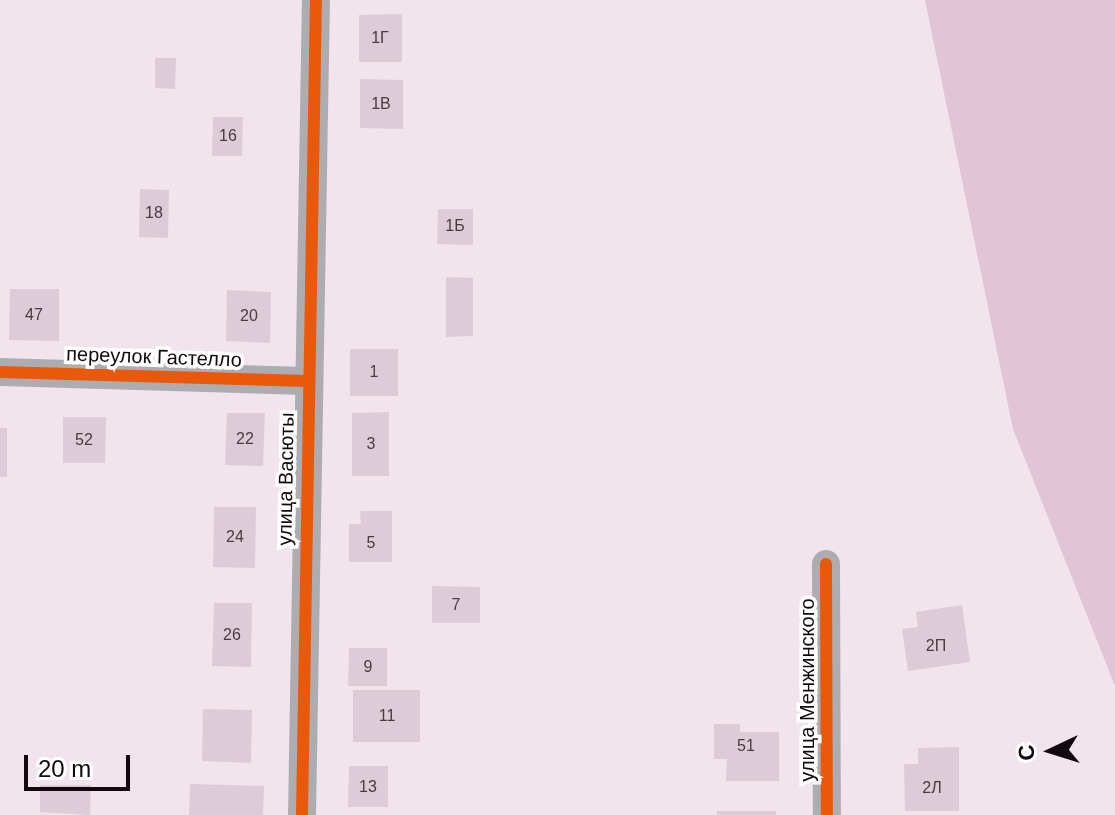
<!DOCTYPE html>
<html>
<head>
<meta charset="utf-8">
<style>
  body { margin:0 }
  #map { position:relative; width:1115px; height:815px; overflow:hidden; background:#f1e4ed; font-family:Helvetica,sans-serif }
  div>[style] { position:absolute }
  .green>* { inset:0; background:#e2c4d7 }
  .building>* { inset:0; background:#decbd8 }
  .minor>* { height:28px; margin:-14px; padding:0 14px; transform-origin:14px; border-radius:14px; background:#adadb1 }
  .cycleway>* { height:12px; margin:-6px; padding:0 6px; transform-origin:6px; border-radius:6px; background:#e8590c }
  span { translate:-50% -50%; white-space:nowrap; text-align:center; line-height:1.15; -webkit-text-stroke:7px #fff; paint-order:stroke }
  .number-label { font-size:16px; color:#463c42 }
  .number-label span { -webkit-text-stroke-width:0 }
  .street-label { font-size:20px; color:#11090e }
  .north { position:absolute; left:1011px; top:711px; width:80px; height:80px; -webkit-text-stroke:6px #fff; paint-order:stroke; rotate:266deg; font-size:22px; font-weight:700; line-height:32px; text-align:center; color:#11090e }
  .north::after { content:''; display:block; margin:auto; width:28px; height:36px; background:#11090e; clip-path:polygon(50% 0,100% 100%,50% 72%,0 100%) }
  .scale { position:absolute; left:24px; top:755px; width:106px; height:36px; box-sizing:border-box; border:4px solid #11090e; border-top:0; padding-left:10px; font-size:24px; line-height:28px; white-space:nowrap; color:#11090e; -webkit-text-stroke:6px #fff; paint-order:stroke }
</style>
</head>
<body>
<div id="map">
  <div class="green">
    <div style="clip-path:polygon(925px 0,1115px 0,1115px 686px,1013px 429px)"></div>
  </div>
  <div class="building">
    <div style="clip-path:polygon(402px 14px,402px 62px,359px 62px,359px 15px)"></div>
    <div style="clip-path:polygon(155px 58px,176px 58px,175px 89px,155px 88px)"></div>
    <div style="clip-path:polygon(360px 79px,403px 80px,403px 129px,360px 128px)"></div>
    <div style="clip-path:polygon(213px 117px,243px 117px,242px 156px,212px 156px)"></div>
    <div style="clip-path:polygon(140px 189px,169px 190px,168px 238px,139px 237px)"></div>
    <div style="clip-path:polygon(438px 209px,473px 209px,473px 245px,437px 244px)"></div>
    <div style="clip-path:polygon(446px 277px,473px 278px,473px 336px,446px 337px)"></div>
    <div style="clip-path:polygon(10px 289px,59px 289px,59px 341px,9px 340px)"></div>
    <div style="clip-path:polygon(227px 290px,271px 292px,270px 343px,226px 341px)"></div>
    <div style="clip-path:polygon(350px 349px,398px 349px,398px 396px,350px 396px)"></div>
    <div style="clip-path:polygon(389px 412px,389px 476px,352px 476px,352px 413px)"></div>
    <div style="clip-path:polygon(227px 413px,265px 413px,263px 466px,225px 465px)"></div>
    <div style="clip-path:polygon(63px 417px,106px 417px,105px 463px,63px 463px)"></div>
    <div style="clip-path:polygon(0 428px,7px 428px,7px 477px,0 477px)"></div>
    <div style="clip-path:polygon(214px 507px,256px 507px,255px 568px,213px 567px)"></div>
    <div style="clip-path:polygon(360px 511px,392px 511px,392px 562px,349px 562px,349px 524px,361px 524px)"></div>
    <div style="clip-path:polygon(432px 586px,480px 587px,480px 623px,432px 623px)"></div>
    <div style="clip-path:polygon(214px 603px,252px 603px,251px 667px,212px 666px)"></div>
    <div style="clip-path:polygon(962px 605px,970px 662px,908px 671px,902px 629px,918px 627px,916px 612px)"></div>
    <div style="clip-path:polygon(349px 648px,387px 648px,387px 686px,348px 686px)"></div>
    <div style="clip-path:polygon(353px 690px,420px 690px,420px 742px,353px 742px)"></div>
    <div style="clip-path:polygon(203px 709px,252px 710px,251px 763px,202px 761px)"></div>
    <div style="clip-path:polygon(714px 724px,740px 724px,740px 732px,779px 732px,779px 781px,726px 781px,727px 759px,714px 759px)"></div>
    <div style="clip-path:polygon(959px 747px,959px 811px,905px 811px,904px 764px,918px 764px,918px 748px)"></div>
    <div style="clip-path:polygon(349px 766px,388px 766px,388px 807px,348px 807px)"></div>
    <div style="clip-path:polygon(190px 784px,264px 786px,263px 815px,189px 815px)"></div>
    <div style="clip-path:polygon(40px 785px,91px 785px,90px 815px,40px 812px)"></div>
    <div style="clip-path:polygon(717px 811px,776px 811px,776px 815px,717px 815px)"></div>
  </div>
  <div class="minor">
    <div style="left:0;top:372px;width:307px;rotate:1.7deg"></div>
    <div style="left:826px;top:564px;width:251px;rotate:89.8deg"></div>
    <div style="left:302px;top:815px;width:815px;rotate:-89.02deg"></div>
  </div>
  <div class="cycleway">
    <div style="left:0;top:372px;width:307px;rotate:1.7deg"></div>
    <div style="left:826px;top:564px;width:251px;rotate:89.8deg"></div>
    <div style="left:302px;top:815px;width:815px;rotate:-89.02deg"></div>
  </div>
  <div class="number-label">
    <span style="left:380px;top:38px">1Г</span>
    <span style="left:381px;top:104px">1В</span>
    <span style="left:228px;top:136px">16</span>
    <span style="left:154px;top:213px">18</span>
    <span style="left:455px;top:226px">1Б</span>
    <span style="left:34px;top:315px">47</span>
    <span style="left:249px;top:316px">20</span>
    <span style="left:374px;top:372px">1</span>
    <span style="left:245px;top:439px">22</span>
    <span style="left:84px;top:440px">52</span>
    <span style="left:371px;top:444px">3</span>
    <span style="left:235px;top:537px">24</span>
    <span style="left:371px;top:543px">5</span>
    <span style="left:456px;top:605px">7</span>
    <span style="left:232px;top:635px">26</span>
    <span style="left:936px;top:646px">2П</span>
    <span style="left:368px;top:667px">9</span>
    <span style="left:387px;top:716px">11</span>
    <span style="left:746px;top:746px">51</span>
    <span style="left:368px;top:787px">13</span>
    <span style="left:932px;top:788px">2Л</span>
  </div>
  <div class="street-label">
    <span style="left:154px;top:357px;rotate:2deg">переулок Гастелло</span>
    <span style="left:286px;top:479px;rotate:-89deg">улица Васюты</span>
    <span style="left:807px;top:690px;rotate:-90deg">улица Менжинского</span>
  </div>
  <div class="north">С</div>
  <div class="scale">20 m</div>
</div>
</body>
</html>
